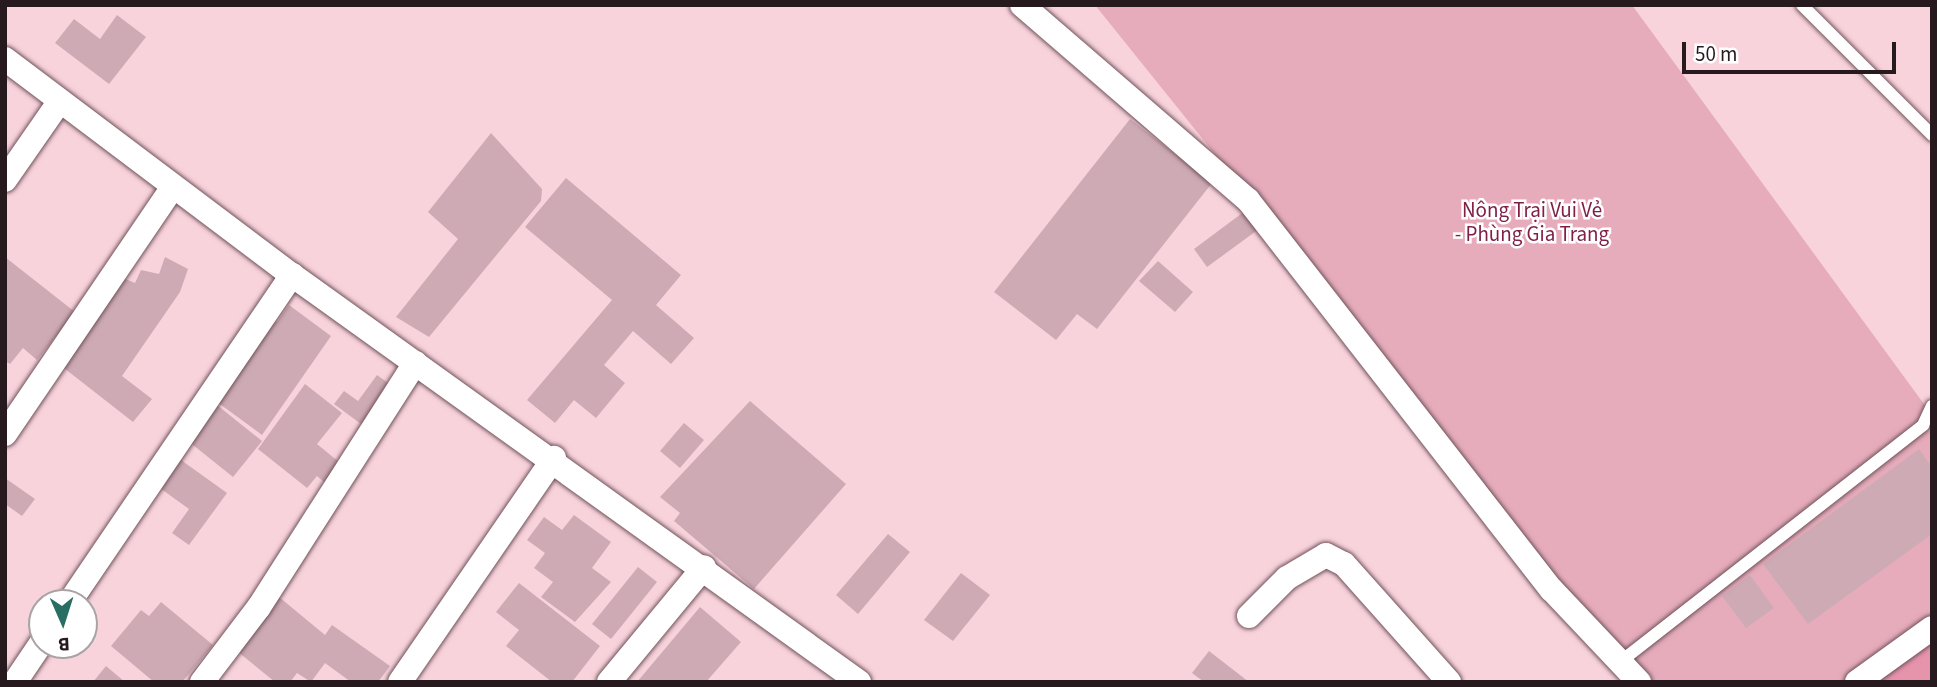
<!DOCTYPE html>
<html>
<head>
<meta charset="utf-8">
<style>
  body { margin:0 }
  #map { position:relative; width:1937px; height:687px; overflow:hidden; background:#f8d3dc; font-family:"Source Sans 3",sans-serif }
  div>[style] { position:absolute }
  .green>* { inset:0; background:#e6acbc }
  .forest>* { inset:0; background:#e694ac }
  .building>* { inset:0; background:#ceabb4 }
  .roads { filter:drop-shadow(0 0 2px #70525a) drop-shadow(0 0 2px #70525a) }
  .lane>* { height:12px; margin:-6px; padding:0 6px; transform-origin:6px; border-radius:6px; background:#fff }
  .street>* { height:24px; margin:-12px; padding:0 12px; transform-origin:12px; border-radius:12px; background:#fff }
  span { translate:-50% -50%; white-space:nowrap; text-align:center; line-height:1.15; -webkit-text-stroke:5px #fff; paint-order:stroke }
  .park-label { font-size:21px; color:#7e1f45 }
  .frame { position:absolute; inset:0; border:7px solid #271a1e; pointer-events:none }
  .north { position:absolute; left:28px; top:589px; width:70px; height:70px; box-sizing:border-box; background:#fff; border:2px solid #a9a3a5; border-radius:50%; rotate:177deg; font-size:19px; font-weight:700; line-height:28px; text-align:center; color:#271a1e }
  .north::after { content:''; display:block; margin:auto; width:24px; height:32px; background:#286e63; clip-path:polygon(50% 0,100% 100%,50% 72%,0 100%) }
  .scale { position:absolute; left:1682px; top:42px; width:214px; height:32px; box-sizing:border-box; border:4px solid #271a1e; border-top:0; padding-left:9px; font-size:21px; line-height:24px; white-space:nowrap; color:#271a1e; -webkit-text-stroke:5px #fff; paint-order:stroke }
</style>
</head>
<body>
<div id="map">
  <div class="green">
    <div style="clip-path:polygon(1095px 5px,1632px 5px,1932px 415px,1932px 628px,1857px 682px,1639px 682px)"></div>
  </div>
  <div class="forest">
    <div style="clip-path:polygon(1932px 628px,1932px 682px,1857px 682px)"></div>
  </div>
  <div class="building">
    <div style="clip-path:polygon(117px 15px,146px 37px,109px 84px,55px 43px,74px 19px,100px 39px)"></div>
    <div style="clip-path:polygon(1130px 119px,1212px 183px,1097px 329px,1077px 314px,1056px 340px,994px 292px)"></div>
    <div style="clip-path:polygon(491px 133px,542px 189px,541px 201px,429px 337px,396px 317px,458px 239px,428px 212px)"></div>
    <div style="clip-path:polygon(566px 178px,681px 275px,656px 305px,694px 338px,671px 364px,633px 331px,604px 365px,625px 383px,596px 418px,574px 400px,555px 423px,527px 400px,612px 300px,525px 227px)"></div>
    <div style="clip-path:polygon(1245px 211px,1259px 229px,1207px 267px,1194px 249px)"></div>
    <div style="clip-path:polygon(5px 257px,75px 312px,37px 360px,23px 348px,10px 364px,5px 361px)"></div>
    <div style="clip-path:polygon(165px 257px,188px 269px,180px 292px,122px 376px,152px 399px,133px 422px,55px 361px,116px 275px,135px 283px,141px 270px,159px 274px)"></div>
    <div style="clip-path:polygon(1158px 261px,1193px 292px,1175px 312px,1139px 281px)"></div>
    <div style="clip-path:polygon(289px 305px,331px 336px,262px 435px,213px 399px,268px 316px,277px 322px)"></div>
    <div style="clip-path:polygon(377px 375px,391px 385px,361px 424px,334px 404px,344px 391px,358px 401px)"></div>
    <div style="clip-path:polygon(305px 384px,342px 413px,317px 444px,339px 462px,324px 482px,317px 476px,307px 488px,258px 449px)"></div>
    <div style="clip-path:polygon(212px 401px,262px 441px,233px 477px,183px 437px)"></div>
    <div style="clip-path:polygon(750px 401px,846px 484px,754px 589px,674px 521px,680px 513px,660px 497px)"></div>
    <div style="clip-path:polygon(684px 423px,704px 440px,680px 468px,660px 451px)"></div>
    <div style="clip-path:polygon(1919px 449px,1932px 467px,1932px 534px,1808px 624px,1763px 564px)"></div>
    <div style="clip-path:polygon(174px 455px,227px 493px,189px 545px,172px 533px,189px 509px,157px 486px)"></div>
    <div style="clip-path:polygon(5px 478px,35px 499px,22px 516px,5px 504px)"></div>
    <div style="clip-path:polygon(574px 515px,611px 542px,592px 568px,611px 582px,575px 622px,541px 597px,553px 582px,534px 568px,545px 553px,527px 540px,544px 517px,562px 530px)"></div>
    <div style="clip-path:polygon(888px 534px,910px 552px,858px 614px,836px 595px)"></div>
    <div style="clip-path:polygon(638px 567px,657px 582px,611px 639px,592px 624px)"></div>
    <div style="clip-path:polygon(961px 573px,990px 595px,953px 641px,924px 620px)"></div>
    <div style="clip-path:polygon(1750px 575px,1774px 608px,1746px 628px,1722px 596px)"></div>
    <div style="clip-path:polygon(519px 583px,600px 646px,572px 682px,552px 682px,506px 646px,519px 630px,496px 612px)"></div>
    <div style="clip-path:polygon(273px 592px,325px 635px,332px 625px,390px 666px,378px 682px,351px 682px,325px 663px,311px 682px,297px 673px,290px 682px,275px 682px,232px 647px)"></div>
    <div style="clip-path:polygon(161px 602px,213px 645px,182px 682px,154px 682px,111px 646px,141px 610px,149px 616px)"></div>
    <div style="clip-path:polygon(700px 607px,741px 642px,706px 682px,637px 682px)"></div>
    <div style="clip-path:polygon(1209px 651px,1249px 682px,1204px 682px,1192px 673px)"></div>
    <div style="clip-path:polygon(106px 666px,125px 682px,93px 682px)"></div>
  </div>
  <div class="roads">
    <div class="lane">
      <div style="left:1802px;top:5px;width:184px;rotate:45deg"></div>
      <div style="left:1620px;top:662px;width:385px;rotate:-38deg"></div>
      <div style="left:1923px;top:425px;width:21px;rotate:-65deg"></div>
    </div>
    <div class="street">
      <div style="left:1022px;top:5px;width:298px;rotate:40.8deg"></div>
      <div style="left:1248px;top:200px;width:494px;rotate:52.1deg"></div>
      <div style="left:1552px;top:590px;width:127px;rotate:46.6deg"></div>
      <div style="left:5px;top:59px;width:359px;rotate:37deg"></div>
      <div style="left:292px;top:275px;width:698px;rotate:35.67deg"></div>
      <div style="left:5px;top:180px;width:96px;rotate:-55.2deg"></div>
      <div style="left:5px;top:434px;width:299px;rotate:-55.8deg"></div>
      <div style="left:69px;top:603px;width:397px;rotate:-55.8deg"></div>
      <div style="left:1249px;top:616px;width:54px;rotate:-45deg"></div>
      <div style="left:1287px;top:578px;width:45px;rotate:-30.5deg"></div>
      <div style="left:1326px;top:555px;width:20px;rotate:27deg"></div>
      <div style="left:1344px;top:564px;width:158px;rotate:48.3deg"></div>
      <div style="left:15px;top:682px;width:48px;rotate:-56deg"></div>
      <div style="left:202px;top:682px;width:94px;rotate:-52.8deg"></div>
      <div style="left:259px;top:607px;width:290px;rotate:-57.4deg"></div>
      <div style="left:400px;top:682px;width:272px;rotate:-55.5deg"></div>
      <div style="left:609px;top:682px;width:149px;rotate:-50.4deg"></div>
      <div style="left:1857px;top:682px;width:92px;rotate:-35.8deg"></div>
    </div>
  </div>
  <div class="park-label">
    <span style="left:1532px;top:222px">Nông Trại Vui Vẻ<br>- Phùng Gia Trang</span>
  </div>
  <div class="frame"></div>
  <div class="north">B</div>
  <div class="scale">50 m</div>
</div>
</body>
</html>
